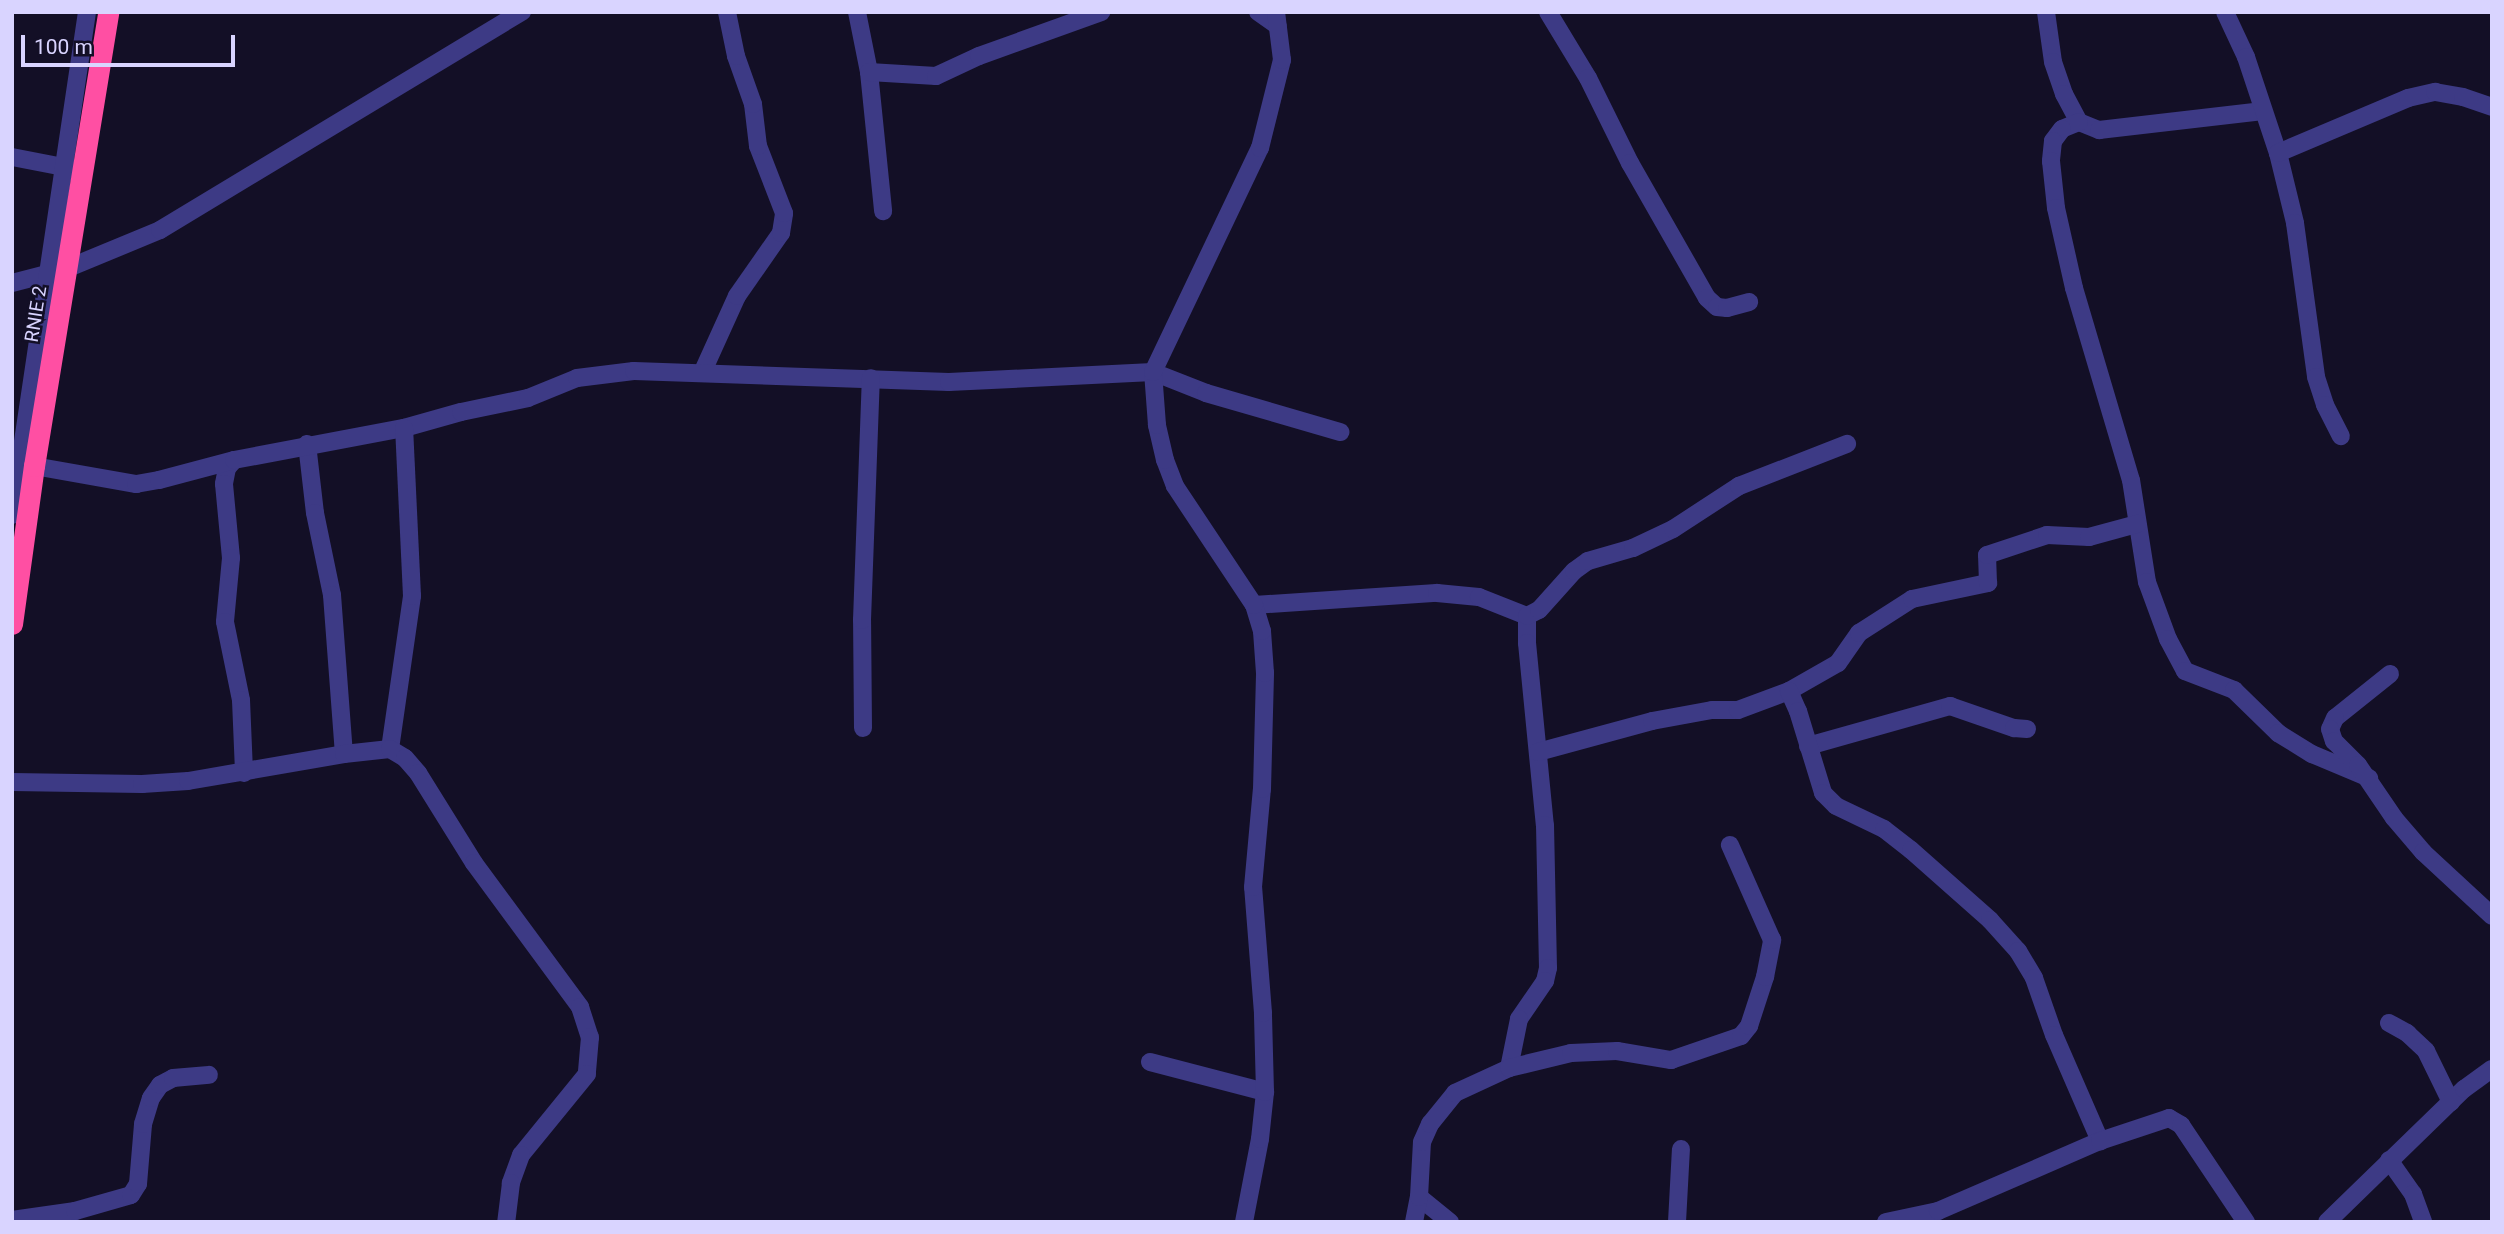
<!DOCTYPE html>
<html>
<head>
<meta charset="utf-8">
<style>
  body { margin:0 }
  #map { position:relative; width:2504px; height:1234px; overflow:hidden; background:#130f26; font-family:Roboto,sans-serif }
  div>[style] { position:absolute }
  .minor>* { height:18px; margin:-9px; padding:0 9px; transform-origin:9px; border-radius:9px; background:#3d3a85 }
  .highway>* { height:21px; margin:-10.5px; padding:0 10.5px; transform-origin:10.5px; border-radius:10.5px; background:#ff4fa3 }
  span { translate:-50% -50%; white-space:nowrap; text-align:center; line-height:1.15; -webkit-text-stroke:5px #130f26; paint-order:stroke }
  .street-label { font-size:19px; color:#d9d4ff }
  .frame { position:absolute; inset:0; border:14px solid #d9d4ff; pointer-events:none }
  .scale { position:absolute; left:21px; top:35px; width:214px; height:32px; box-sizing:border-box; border:4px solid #d9d4ff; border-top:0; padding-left:9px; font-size:21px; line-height:24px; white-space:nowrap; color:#d9d4ff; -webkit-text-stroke:5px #130f26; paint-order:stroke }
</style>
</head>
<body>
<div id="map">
  <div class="minor">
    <div style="left:857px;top:12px;width:61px;rotate:78.7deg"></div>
    <div style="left:869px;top:72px;width:140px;rotate:84.2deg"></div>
    <div style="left:1258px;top:12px;width:24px;rotate:35deg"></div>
    <div style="left:1548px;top:12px;width:77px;rotate:58.8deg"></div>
    <div style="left:1588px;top:78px;width:95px;rotate:63.7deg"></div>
    <div style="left:1630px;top:163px;width:155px;rotate:60.3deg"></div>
    <div style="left:1707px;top:298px;width:13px;rotate:42deg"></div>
    <div style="left:1717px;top:307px;width:10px;rotate:6deg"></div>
    <div style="left:1727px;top:308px;width:23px;rotate:-15deg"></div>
    <div style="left:2046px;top:12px;width:50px;rotate:82deg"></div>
    <div style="left:2053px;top:62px;width:34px;rotate:71deg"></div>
    <div style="left:2064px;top:94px;width:32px;rotate:62deg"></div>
    <div style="left:2079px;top:122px;width:22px;rotate:22deg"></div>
    <div style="left:2099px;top:130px;width:165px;rotate:-6.6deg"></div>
    <div style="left:2225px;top:12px;width:50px;rotate:65deg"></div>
    <div style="left:2246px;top:57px;width:101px;rotate:71.6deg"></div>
    <div style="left:2278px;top:153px;width:72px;rotate:76.3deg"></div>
    <div style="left:2295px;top:223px;width:155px;rotate:82.2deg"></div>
    <div style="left:2316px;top:377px;width:29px;rotate:72deg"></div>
    <div style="left:2325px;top:405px;width:35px;rotate:63deg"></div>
    <div style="left:869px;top:72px;width:67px;rotate:3.4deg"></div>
    <div style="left:936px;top:76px;width:47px;rotate:-24.9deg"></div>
    <div style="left:979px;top:56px;width:130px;rotate:-19.8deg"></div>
    <div style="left:2079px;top:122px;width:18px;rotate:158deg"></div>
    <div style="left:2062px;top:129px;width:15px;rotate:127deg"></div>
    <div style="left:2053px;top:141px;width:20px;rotate:96deg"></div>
    <div style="left:2051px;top:161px;width:47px;rotate:83.9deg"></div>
    <div style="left:2056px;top:208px;width:82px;rotate:77.3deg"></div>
    <div style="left:2074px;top:288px;width:200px;rotate:73.5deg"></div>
    <div style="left:2131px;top:480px;width:103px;rotate:81.1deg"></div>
    <div style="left:2147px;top:582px;width:61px;rotate:69.8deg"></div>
    <div style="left:2168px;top:639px;width:36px;rotate:62deg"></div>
    <div style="left:2185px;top:671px;width:53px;rotate:21.2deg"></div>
    <div style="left:2234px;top:690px;width:62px;rotate:44.3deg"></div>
    <div style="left:2278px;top:733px;width:40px;rotate:32deg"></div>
    <div style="left:2312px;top:754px;width:62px;rotate:22.8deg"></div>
    <div style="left:2278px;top:153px;width:141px;rotate:-22.9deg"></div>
    <div style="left:2408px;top:98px;width:28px;rotate:-13deg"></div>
    <div style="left:2435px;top:92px;width:28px;rotate:10deg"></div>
    <div style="left:2463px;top:97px;width:31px;rotate:19deg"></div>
    <div style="left:12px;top:157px;width:63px;rotate:11deg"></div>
    <div style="left:12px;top:283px;width:56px;rotate:-14.5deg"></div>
    <div style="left:66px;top:269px;width:102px;rotate:-22.5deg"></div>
    <div style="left:160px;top:230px;width:423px;rotate:-31.1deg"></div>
    <div style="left:703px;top:371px;width:82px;rotate:-65.6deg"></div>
    <div style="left:737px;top:296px;width:77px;rotate:-55.1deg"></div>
    <div style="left:781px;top:233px;width:20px;rotate:-81deg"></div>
    <div style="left:784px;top:213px;width:72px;rotate:-111.2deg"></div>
    <div style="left:758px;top:146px;width:42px;rotate:-96.8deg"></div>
    <div style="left:753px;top:104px;width:51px;rotate:-109.5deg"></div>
    <div style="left:736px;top:56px;width:45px;rotate:-101.6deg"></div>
    <div style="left:307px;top:444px;width:69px;rotate:83.4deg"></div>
    <div style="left:315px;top:513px;width:84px;rotate:78.3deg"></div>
    <div style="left:332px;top:595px;width:159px;rotate:85.7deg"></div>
    <div style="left:234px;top:460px;width:11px;rotate:131deg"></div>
    <div style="left:227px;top:468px;width:16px;rotate:101deg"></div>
    <div style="left:224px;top:484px;width:74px;rotate:84.6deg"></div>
    <div style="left:231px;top:558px;width:64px;rotate:95.4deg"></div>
    <div style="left:225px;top:622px;width:80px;rotate:78.4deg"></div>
    <div style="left:241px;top:700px;width:73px;rotate:87.6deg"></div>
    <div style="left:34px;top:466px;width:104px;rotate:10deg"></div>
    <div style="left:136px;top:484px;width:23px;rotate:-10deg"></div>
    <div style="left:159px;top:480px;width:78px;rotate:-14.9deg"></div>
    <div style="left:234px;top:460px;width:173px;rotate:-10.7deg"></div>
    <div style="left:404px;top:428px;width:59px;rotate:-15.7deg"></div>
    <div style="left:461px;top:412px;width:68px;rotate:-11.8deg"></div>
    <div style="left:528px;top:398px;width:53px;rotate:-22.2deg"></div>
    <div style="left:577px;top:378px;width:57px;rotate:-7deg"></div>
    <div style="left:634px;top:371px;width:315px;rotate:2deg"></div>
    <div style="left:949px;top:382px;width:204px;rotate:-2.8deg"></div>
    <div style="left:1153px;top:372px;width:57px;rotate:21.6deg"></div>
    <div style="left:1206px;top:393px;width:140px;rotate:16.2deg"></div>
    <div style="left:12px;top:515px;width:509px;rotate:-81.52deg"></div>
    <div style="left:1254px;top:605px;width:183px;rotate:-3.8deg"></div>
    <div style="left:1437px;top:593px;width:42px;rotate:5.4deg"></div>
    <div style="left:1479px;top:597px;width:52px;rotate:21.6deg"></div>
    <div style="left:1527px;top:616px;width:27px;rotate:90deg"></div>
    <div style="left:1527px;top:643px;width:183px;rotate:84.4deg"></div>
    <div style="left:1545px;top:825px;width:143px;rotate:88.8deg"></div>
    <div style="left:1548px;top:968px;width:13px;rotate:103deg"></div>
    <div style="left:1545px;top:981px;width:46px;rotate:124.4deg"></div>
    <div style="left:1519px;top:1019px;width:50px;rotate:101.5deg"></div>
    <div style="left:1527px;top:616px;width:13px;rotate:-27deg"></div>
    <div style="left:1539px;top:610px;width:52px;rotate:-48.1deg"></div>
    <div style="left:1574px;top:571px;width:17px;rotate:-36deg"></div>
    <div style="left:1588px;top:561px;width:47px;rotate:-16.1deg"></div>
    <div style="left:1633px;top:548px;width:44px;rotate:-25.4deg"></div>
    <div style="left:1673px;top:529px;width:79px;rotate:-33.1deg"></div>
    <div style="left:1739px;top:486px;width:116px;rotate:-21.3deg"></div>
    <div style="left:2390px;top:674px;width:70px;rotate:141.3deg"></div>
    <div style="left:2335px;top:718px;width:12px;rotate:114deg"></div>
    <div style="left:2330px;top:729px;width:13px;rotate:72deg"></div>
    <div style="left:2334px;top:741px;width:34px;rotate:45deg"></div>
    <div style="left:2358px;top:765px;width:64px;rotate:55.8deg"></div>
    <div style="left:2394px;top:818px;width:45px;rotate:49.5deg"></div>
    <div style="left:2423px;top:852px;width:94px;rotate:42.8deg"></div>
    <div style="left:1789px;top:691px;width:56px;rotate:-29.7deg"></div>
    <div style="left:1838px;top:663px;width:37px;rotate:-55deg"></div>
    <div style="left:1859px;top:633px;width:63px;rotate:-32.7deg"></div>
    <div style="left:1912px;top:599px;width:78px;rotate:-11.9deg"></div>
    <div style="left:1988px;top:583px;width:28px;rotate:-92deg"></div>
    <div style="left:1987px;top:555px;width:63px;rotate:-18.4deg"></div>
    <div style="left:2047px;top:535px;width:42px;rotate:2.7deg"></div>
    <div style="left:2089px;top:537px;width:50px;rotate:-15.2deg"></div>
    <div style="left:863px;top:728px;width:108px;rotate:-90.5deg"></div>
    <div style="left:862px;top:620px;width:242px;rotate:-87.9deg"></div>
    <div style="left:1808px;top:746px;width:148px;rotate:-15.7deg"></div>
    <div style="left:1950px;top:706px;width:68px;rotate:19deg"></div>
    <div style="left:2014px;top:728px;width:13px;rotate:4deg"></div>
    <div style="left:390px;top:749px;width:155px;rotate:-81.8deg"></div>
    <div style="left:412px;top:596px;width:168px;rotate:-92.7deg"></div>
    <div style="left:1538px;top:752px;width:118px;rotate:-15.2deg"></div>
    <div style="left:1652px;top:721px;width:61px;rotate:-10.4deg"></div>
    <div style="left:1712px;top:710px;width:26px"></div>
    <div style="left:1738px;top:710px;width:54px;rotate:-20.4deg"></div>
    <div style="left:1789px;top:691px;width:22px;rotate:66deg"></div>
    <div style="left:1798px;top:711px;width:86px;rotate:73deg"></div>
    <div style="left:1823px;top:793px;width:18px;rotate:45deg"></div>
    <div style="left:1836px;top:806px;width:53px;rotate:25.6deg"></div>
    <div style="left:1884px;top:829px;width:34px;rotate:38deg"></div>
    <div style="left:1911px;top:850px;width:106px;rotate:41.5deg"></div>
    <div style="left:1990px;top:920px;width:42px;rotate:47.9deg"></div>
    <div style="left:2018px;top:951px;width:31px;rotate:59deg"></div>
    <div style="left:2034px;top:978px;width:60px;rotate:70.7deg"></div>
    <div style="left:2054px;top:1035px;width:116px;rotate:66.5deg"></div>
    <div style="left:12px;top:782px;width:130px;rotate:0.9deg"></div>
    <div style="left:142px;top:784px;width:46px;rotate:-3.7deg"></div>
    <div style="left:188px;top:781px;width:158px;rotate:-9.8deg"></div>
    <div style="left:344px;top:754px;width:46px;rotate:-6.2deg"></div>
    <div style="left:390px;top:749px;width:17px;rotate:31deg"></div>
    <div style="left:405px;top:758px;width:20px;rotate:49deg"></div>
    <div style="left:418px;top:773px;width:106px;rotate:58.1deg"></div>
    <div style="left:474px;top:863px;width:179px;rotate:53.6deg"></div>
    <div style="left:580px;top:1007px;width:32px;rotate:72deg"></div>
    <div style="left:590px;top:1037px;width:37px;rotate:95deg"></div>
    <div style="left:587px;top:1074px;width:104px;rotate:129.2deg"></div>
    <div style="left:521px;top:1155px;width:30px;rotate:110deg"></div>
    <div style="left:511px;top:1183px;width:39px;rotate:97deg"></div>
    <div style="left:2389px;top:1023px;width:21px;rotate:29deg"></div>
    <div style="left:2407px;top:1033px;width:26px;rotate:43deg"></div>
    <div style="left:2426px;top:1051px;width:57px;rotate:63.9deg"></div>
    <div style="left:1150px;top:1062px;width:119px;rotate:14.6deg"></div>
    <div style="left:2389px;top:1160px;width:42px;rotate:54.8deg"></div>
    <div style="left:2413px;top:1194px;width:30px;rotate:70deg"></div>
    <div style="left:1419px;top:1197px;width:40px;rotate:39deg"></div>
    <div style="left:12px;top:1220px;width:64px;rotate:-8.1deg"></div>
    <div style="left:75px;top:1211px;width:58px;rotate:-15.9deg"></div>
    <div style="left:131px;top:1195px;width:13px;rotate:-58deg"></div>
    <div style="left:138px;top:1184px;width:60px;rotate:-85.2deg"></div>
    <div style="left:143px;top:1124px;width:27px;rotate:-73deg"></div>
    <div style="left:151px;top:1098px;width:16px;rotate:-55deg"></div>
    <div style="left:160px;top:1085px;width:15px;rotate:-28deg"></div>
    <div style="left:173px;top:1078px;width:36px;rotate:-5deg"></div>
    <div style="left:1244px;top:1222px;width:85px;rotate:-79.1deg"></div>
    <div style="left:1260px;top:1139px;width:47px;rotate:-83.9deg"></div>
    <div style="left:1265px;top:1092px;width:79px;rotate:-91.5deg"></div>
    <div style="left:1263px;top:1013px;width:126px;rotate:-94.5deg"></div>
    <div style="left:1253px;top:887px;width:98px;rotate:-84.8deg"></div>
    <div style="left:1262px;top:789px;width:116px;rotate:-88.5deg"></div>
    <div style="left:1265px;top:673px;width:42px;rotate:-94.1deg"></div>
    <div style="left:1262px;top:631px;width:27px;rotate:-107deg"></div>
    <div style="left:1254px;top:605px;width:143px;rotate:-123.6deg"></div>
    <div style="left:1175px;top:486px;width:28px;rotate:-111deg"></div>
    <div style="left:1165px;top:460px;width:36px;rotate:-103deg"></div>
    <div style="left:1157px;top:425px;width:53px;rotate:-94.3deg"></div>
    <div style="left:1153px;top:372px;width:248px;rotate:-64.5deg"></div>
    <div style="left:1260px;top:148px;width:91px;rotate:-76deg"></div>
    <div style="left:1282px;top:60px;width:48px;rotate:-97.1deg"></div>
    <div style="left:1414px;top:1222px;width:25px;rotate:-79deg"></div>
    <div style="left:1419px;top:1197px;width:55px;rotate:-86.9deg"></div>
    <div style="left:1422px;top:1142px;width:20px;rotate:-66deg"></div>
    <div style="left:1430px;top:1124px;width:40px;rotate:-51deg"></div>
    <div style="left:1455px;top:1093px;width:60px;rotate:-24.8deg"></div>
    <div style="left:1509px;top:1068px;width:64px;rotate:-13.6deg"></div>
    <div style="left:1571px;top:1053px;width:46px;rotate:-2.5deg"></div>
    <div style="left:1617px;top:1051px;width:55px;rotate:9.5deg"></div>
    <div style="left:1671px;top:1060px;width:74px;rotate:-18.9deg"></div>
    <div style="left:1741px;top:1036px;width:13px;rotate:-51deg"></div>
    <div style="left:1749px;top:1026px;width:52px;rotate:-71.9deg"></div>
    <div style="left:1765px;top:977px;width:38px;rotate:-79deg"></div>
    <div style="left:1772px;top:940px;width:104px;rotate:-113.9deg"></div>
    <div style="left:1677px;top:1222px;width:73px;rotate:-86.9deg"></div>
    <div style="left:1886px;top:1222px;width:53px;rotate:-11.9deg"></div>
    <div style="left:1938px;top:1211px;width:176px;rotate:-23.4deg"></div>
    <div style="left:2100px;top:1141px;width:73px;rotate:-18.4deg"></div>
    <div style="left:2169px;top:1118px;width:14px;rotate:30deg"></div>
    <div style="left:2181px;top:1125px;width:117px;rotate:56.2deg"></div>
    <div style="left:2327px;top:1222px;width:191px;rotate:-44.2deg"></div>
    <div style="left:2464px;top:1089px;width:34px;rotate:-36deg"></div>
  </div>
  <div class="highway">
    <div style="left:12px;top:624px;width:160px;rotate:-82.1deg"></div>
    <div style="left:34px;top:466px;width:460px;rotate:-80.7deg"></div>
  </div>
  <div class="street-label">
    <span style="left:36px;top:314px;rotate:-81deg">RNIE 2</span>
  </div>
  <div class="frame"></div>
  <div class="scale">100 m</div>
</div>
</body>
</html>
